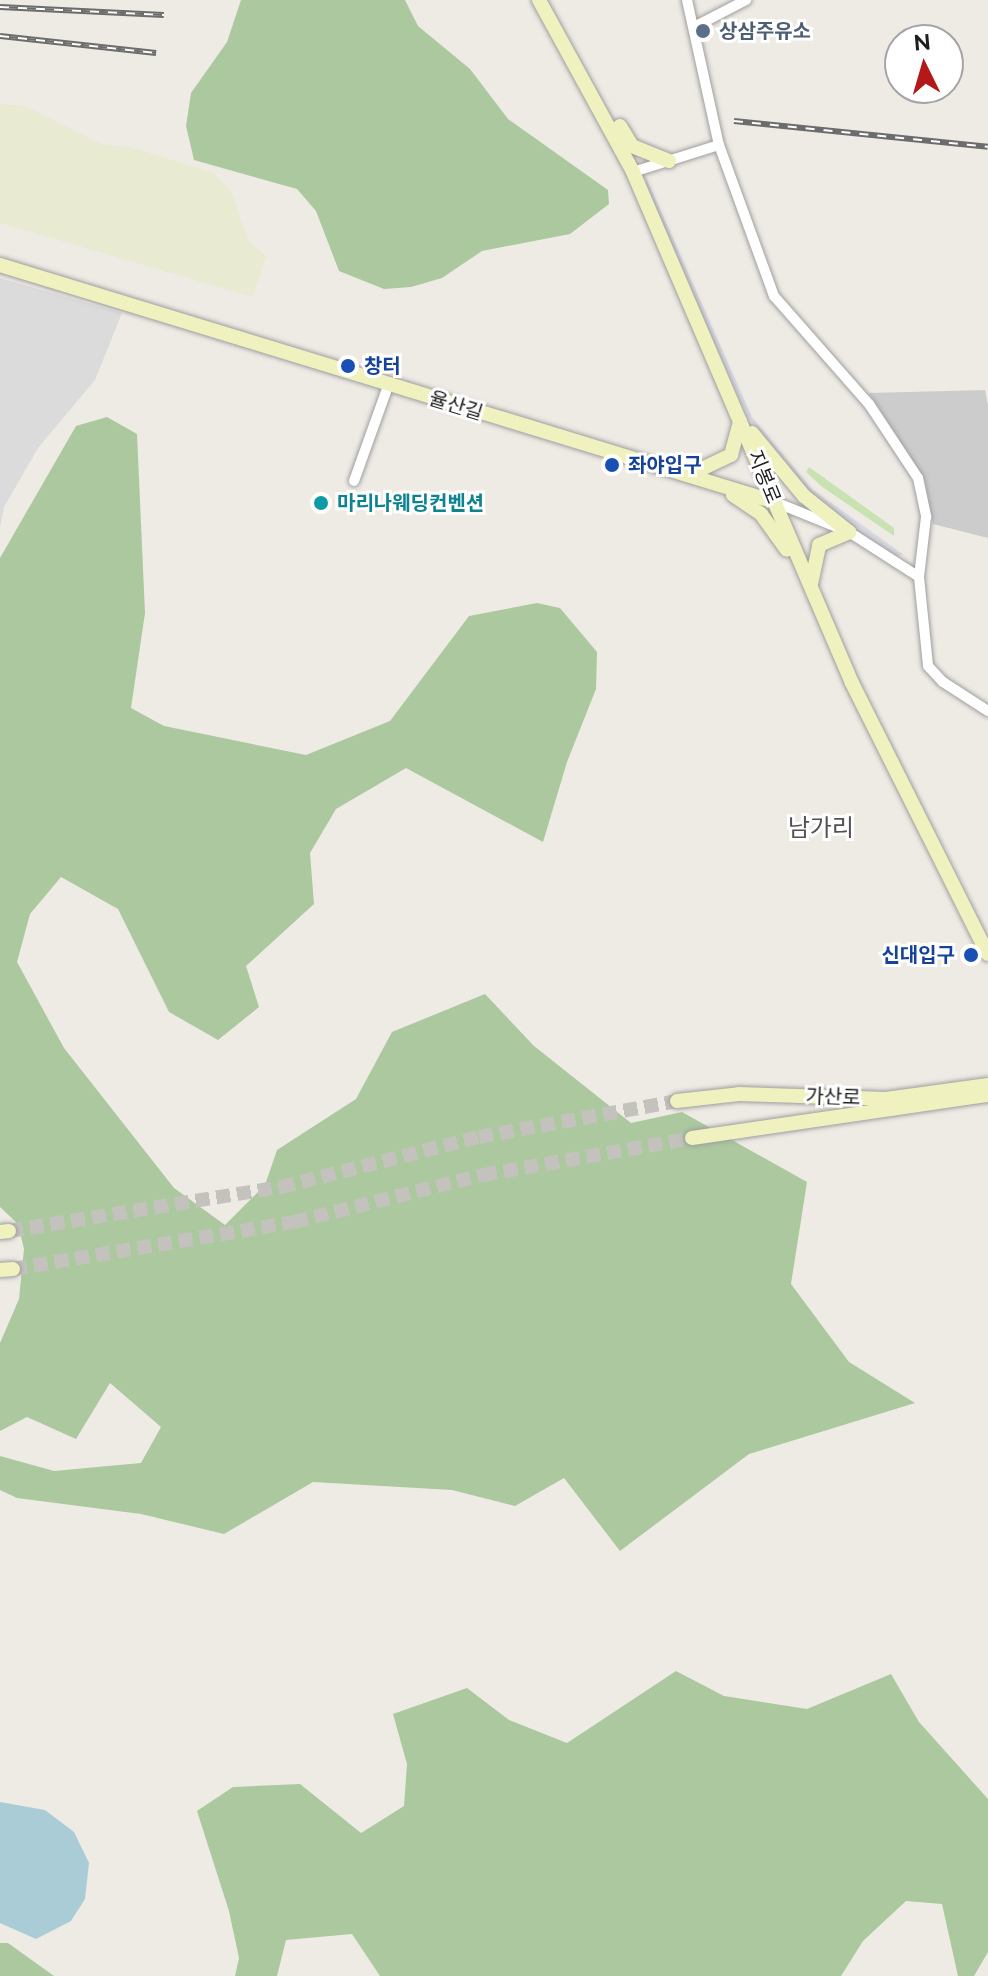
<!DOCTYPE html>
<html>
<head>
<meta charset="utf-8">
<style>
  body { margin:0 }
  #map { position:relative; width:988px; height:1976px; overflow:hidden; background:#eeebe5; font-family:Raleway,"Noto Sans KR",sans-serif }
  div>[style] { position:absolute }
  .residential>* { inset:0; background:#dcdbdb }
  .religious>* { inset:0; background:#ccc }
  .farmland>* { inset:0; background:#e8ead2 }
  .grass>* { inset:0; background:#c9e2b1 }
  .forest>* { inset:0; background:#abc89f }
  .plaza>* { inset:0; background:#d9d9e3 }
  .water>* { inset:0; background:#aaccd6 }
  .secondary-tunnel>* { height:14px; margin-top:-7px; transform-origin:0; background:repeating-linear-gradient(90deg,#c4c2bd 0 14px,transparent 0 21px) }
  .roads { filter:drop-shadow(0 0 2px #9f9f9f) drop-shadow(0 0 2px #9f9f9f) }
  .street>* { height:10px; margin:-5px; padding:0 5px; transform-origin:5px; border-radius:5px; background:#fff }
  .secondary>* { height:14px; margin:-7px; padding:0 7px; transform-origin:7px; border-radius:7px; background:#eff2bf }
  .rail>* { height:6px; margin-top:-3px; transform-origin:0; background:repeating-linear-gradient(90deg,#fff 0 9px,#6c6c6c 0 18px); box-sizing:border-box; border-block:2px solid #6c6c6c }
  .dots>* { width:22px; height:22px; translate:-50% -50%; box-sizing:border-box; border:4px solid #fff; border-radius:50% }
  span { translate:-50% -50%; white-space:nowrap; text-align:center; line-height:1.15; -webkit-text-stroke:6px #fff; paint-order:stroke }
  .service-label { font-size:20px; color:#4e5e75; font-weight:700 }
  .left { translate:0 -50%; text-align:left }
  .transit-label { font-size:20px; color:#164399; font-weight:700 }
  .right { translate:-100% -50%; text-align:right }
  .street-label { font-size:20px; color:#1e1e1e }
  .culture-label { font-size:20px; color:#0d838f; font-weight:700 }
  .quarter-label { font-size:24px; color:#515151 }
  .north { position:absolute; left:884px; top:24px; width:80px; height:80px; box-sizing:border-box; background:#fff; border:2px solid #a5a5a5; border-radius:50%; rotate:355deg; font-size:22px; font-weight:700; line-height:32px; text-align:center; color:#1e1e1e }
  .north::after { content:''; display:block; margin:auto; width:28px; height:36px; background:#b41818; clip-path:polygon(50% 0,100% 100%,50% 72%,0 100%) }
</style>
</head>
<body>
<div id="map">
  <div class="residential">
    <div style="clip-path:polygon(0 278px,122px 313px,95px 380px,38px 448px,4px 507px,0 528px)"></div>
  </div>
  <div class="religious">
    <div style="clip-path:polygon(985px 390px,988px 405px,988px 538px,933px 524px,924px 478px,869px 393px)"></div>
  </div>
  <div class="farmland">
    <div style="clip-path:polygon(0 104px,25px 106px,103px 145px,130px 147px,214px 173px,232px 193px,248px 240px,266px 256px,253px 297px,0 223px)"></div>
  </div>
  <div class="grass">
    <div style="clip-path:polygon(809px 467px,894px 528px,894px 536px,821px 486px,806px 472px)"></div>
  </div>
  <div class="forest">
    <div style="clip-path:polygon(241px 0,405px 0,418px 26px,470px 69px,508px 119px,608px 190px,609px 204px,570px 234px,482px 251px,442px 278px,411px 287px,384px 289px,339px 271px,316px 211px,297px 189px,194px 160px,186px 126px,191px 93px,227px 42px)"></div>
    <div style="clip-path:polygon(107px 417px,137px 434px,145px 613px,131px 708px,164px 726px,306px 755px,390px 721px,469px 616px,537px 603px,560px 608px,597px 652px,596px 689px,567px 762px,543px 842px,406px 768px,336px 809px,310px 853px,314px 904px,246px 966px,259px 1007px,218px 1040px,169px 1012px,118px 909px,61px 877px,30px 914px,17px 962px,64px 1048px,174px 1188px,225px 1225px,265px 1185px,277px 1150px,356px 1099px,392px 1032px,485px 994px,534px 1046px,631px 1123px,682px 1112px,807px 1182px,791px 1284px,849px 1362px,915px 1403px,749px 1454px,620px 1551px,564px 1478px,515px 1506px,452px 1490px,313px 1482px,224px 1534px,141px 1514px,17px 1498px,0 1490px,0 1456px,54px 1471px,141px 1463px,161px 1427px,110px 1383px,76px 1439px,27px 1417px,0 1431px,0 1343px,19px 1299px,24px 1249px,18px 1224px,0 1207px,0 558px,76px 426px)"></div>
    <div style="clip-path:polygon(676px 1671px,724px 1696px,807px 1709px,891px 1674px,919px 1722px,988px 1799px,988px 1952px,974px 1976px,958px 1976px,942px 1904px,906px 1901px,863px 1941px,841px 1976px,380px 1976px,352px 1934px,286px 1940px,277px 1976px,235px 1976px,239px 1958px,229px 1911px,197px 1811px,233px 1787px,300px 1784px,361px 1833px,404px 1806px,407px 1764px,393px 1714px,467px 1688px,509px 1720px,567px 1743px)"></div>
    <div style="clip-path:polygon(0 1943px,8px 1943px,54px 1976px,0 1976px)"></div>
  </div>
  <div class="plaza">
    <div style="clip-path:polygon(646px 177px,752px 417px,812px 489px,904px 555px,896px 556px,852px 527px,809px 492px,748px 418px,646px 188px)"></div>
  </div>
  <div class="water">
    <div style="clip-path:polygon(0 1802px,45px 1810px,74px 1832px,89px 1863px,85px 1899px,71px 1921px,36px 1939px,0 1923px)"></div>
  </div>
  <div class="secondary-tunnel">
    <div style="left:9px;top:1231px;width:276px;rotate:-9.2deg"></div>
    <div style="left:281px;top:1187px;width:204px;rotate:-14.2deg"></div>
    <div style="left:479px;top:1137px;width:201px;rotate:-10.3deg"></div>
    <div style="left:13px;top:1269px;width:285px;rotate:-9.5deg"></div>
    <div style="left:294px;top:1222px;width:195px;rotate:-14deg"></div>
    <div style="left:483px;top:1175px;width:212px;rotate:-10deg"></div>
  </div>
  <div class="roads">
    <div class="street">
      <div style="left:687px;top:0;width:148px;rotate:77.6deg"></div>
      <div style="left:719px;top:145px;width:161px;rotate:70deg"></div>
      <div style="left:774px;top:296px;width:144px;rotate:48.7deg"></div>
      <div style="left:869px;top:404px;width:89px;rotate:56.5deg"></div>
      <div style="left:918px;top:478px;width:40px;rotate:78deg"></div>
      <div style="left:926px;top:517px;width:60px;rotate:96.7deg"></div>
      <div style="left:919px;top:577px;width:89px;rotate:84.2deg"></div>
      <div style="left:928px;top:666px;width:22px;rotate:47deg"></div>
      <div style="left:943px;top:682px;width:54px;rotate:32.8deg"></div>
      <div style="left:694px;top:27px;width:59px;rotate:-27.4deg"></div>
      <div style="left:633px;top:172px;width:90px;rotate:-17.4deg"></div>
      <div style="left:354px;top:481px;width:101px;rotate:-70.3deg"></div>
      <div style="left:775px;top:502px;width:80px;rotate:22.1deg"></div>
      <div style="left:849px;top:532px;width:83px;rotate:32.7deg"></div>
    </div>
    <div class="secondary">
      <div style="left:539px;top:0;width:196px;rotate:61.3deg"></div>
      <div style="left:633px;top:172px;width:556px;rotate:66.8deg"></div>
      <div style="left:852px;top:683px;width:303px;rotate:63.4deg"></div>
      <div style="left:620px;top:126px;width:23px;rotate:59deg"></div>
      <div style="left:632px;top:146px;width:40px;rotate:22deg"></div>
      <div style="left:0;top:265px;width:810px;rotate:17deg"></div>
      <div style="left:752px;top:433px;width:82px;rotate:50.5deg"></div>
      <div style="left:804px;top:496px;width:58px;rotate:38.7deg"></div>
      <div style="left:689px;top:475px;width:47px;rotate:-25.5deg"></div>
      <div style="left:731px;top:455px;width:35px;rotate:-75deg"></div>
      <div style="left:733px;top:495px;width:34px;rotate:34deg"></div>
      <div style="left:761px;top:514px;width:44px;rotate:54.2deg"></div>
      <div style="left:811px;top:584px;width:40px;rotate:-78deg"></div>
      <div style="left:819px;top:545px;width:33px;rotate:-23deg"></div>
      <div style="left:677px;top:1101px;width:62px;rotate:-6.4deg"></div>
      <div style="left:739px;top:1094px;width:147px;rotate:1.9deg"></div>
      <div style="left:886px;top:1099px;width:103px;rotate:-7.8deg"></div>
      <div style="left:692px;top:1138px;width:299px;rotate:-8.3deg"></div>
      <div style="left:0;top:1232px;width:9px;rotate:-6deg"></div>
      <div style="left:0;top:1270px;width:13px;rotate:-4deg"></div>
    </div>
  </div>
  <div class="rail">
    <div style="left:0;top:7px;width:164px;rotate:2.8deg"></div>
    <div style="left:0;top:36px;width:157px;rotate:6.2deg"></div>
    <div style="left:734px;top:121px;width:255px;rotate:5.8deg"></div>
  </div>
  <div class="dots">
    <div style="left:703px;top:31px;background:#5c6f8a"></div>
    <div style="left:348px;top:366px;background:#1a4fb4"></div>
    <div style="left:612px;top:465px;background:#1a4fb4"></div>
    <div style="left:321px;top:503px;background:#0f9aa8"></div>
    <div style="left:971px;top:955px;background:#1a4fb4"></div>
  </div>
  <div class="service-label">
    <span class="left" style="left:719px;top:31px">상삼주유소</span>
  </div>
  <div class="transit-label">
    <span class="left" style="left:364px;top:366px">창터</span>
    <span class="left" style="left:628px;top:465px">좌야입구</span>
    <span class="right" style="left:955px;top:955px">신대입구</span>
  </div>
  <div class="street-label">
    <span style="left:456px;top:406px;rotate:17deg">율산길</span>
    <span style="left:764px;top:477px;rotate:68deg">지봉로</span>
    <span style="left:833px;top:1097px;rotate:2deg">가산로</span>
  </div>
  <div class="culture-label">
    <span class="left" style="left:337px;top:503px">마리나웨딩컨벤션</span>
  </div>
  <div class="quarter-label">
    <span style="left:821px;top:828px">남가리</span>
  </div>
  <div class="north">N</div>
</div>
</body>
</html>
